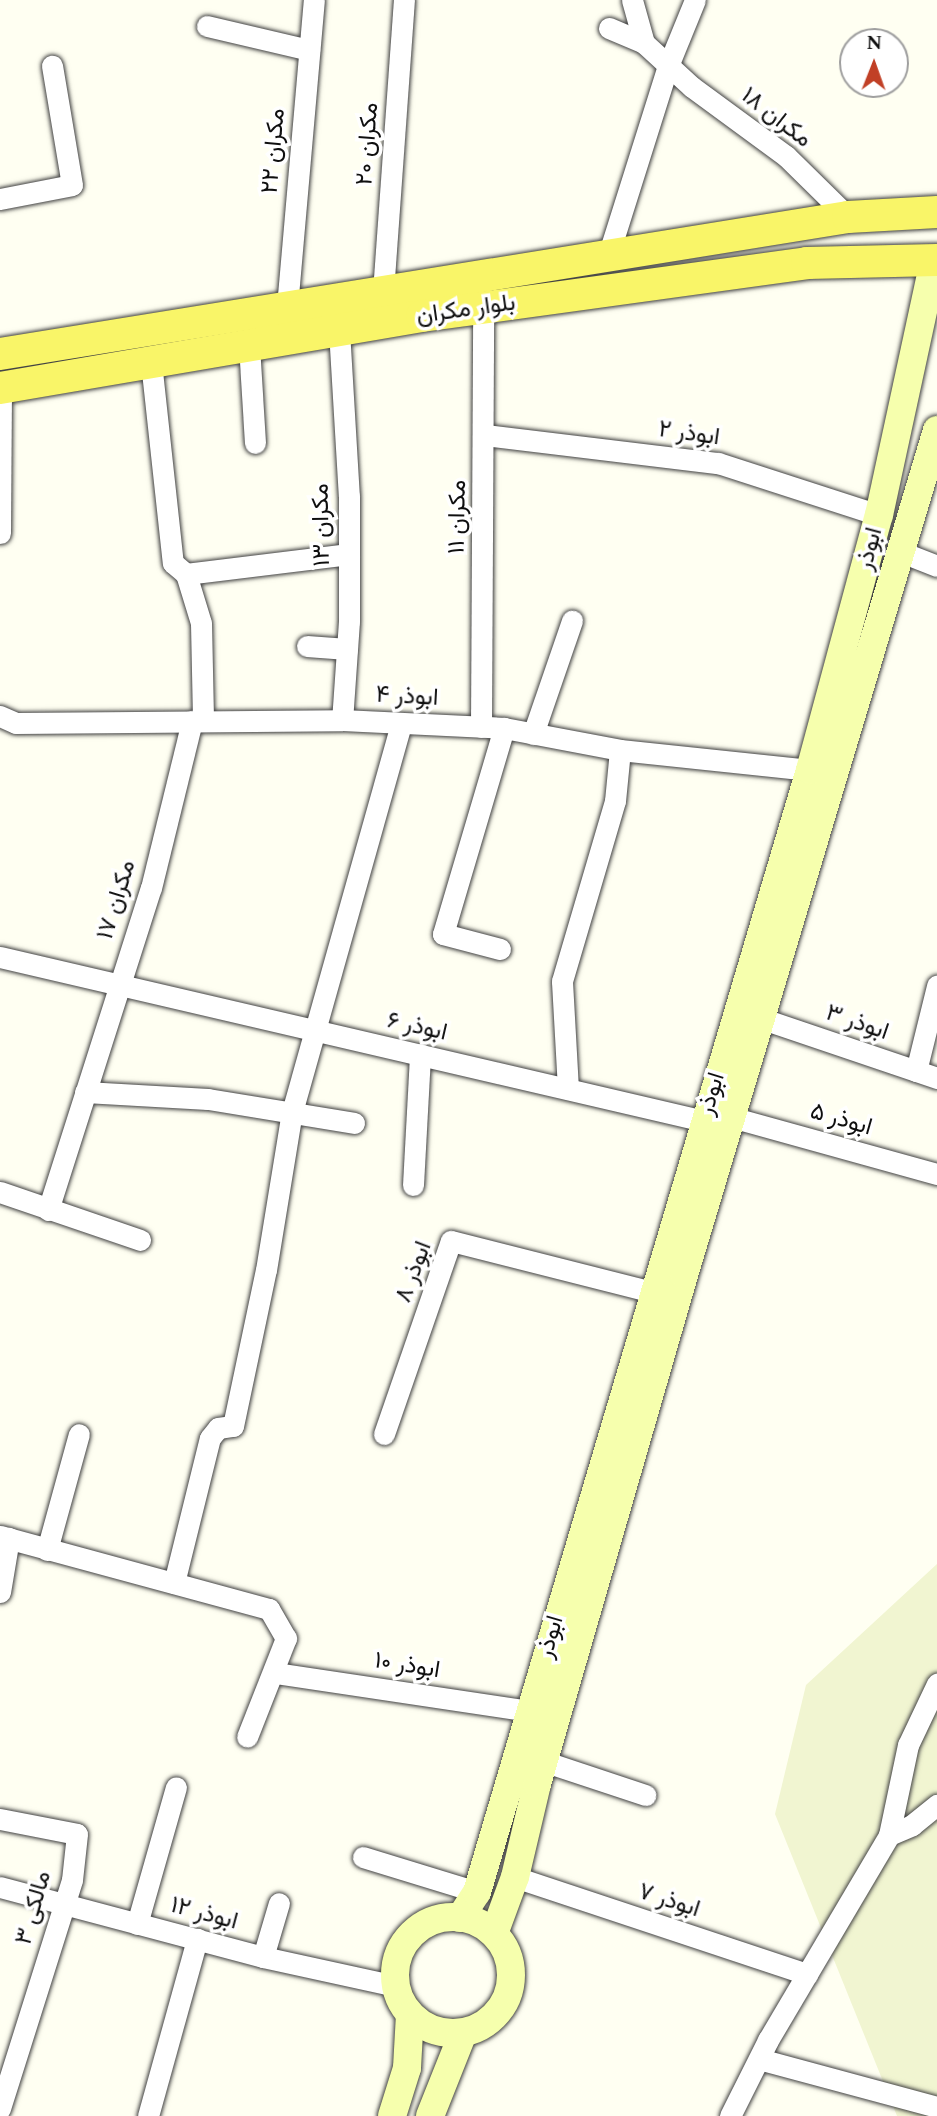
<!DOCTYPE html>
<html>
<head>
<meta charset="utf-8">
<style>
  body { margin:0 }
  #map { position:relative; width:937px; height:2116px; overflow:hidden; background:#fffff2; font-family:Spectral,Vazirmatn,serif }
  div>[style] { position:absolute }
  .farmland>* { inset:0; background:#f1f5d1 }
  .roads { filter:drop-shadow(0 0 2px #424242) drop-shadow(0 0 2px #424242) }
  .minor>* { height:21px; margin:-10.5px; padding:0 10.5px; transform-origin:10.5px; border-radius:10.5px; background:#fff }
  .secondary>* { height:28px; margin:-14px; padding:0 14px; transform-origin:14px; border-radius:14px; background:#f6ffad }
  .secondary>.ring { margin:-14px; padding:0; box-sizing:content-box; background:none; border:28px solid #f6ffad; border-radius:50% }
  .primary>* { height:32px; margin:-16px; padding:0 16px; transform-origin:16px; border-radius:16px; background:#f9f568 }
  span { translate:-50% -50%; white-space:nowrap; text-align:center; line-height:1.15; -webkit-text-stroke:7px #fff; paint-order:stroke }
  .street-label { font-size:24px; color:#0f0f0f }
  .north { position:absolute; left:839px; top:28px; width:70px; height:70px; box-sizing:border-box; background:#fff; border:2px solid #9f9f9f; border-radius:50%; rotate:1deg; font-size:19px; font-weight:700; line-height:28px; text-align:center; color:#0f0f0f }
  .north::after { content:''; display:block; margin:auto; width:24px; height:32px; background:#c14026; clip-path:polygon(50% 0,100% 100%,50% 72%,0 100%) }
</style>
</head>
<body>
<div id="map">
  <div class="farmland">
    <div style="clip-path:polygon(937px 1564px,937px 2116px,897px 2116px,775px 1814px,806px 1685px)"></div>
  </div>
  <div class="roads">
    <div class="minor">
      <div style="left:632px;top:0;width:45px;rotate:74.4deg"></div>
      <div style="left:644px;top:43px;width:65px;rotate:42.5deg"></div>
      <div style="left:692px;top:87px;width:117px;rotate:36.3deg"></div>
      <div style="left:786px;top:156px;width:87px;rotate:44.5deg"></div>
      <div style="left:207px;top:26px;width:105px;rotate:13.2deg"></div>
      <div style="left:609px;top:28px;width:38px;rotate:23deg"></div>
      <div style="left:0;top:199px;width:73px;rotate:-11deg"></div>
      <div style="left:72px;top:185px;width:121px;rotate:-99.5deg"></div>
      <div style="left:608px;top:256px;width:199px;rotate:-72.5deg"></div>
      <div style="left:668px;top:66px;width:71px;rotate:-67.8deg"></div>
      <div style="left:383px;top:292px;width:293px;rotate:-85.9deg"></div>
      <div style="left:287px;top:307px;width:308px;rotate:-85deg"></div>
      <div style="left:339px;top:330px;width:166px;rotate:86.6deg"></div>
      <div style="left:349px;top:496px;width:125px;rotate:90deg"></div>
      <div style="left:349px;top:621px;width:99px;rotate:94deg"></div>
      <div style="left:249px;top:345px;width:98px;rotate:86.5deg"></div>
      <div style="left:151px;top:362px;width:202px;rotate:83.8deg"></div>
      <div style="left:173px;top:563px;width:17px;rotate:40deg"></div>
      <div style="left:186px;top:574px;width:51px;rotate:73deg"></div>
      <div style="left:201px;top:623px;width:97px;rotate:88.8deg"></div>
      <div style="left:485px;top:435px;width:235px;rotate:6.9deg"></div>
      <div style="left:718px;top:463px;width:169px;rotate:17.9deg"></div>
      <div style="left:0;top:533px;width:146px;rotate:-89.6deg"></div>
      <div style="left:899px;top:551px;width:41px;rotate:21.5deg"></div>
      <div style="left:186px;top:574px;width:164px;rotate:-7deg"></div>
      <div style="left:307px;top:646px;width:40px;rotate:4.3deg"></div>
      <div style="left:0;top:716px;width:17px;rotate:24deg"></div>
      <div style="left:16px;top:723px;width:326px;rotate:-0.5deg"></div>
      <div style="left:342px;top:720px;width:162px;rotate:2.8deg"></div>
      <div style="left:504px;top:728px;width:118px;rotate:10.7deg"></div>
      <div style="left:620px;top:750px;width:191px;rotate:6deg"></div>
      <div style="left:481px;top:727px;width:420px;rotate:-89.7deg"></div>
      <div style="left:533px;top:734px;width:120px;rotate:-71deg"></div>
      <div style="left:500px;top:949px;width:59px;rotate:-165.3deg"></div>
      <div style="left:443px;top:934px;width:215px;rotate:-73.5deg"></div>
      <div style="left:0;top:957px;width:723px;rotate:13.11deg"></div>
      <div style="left:760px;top:1018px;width:187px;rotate:18.7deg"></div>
      <div style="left:916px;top:1071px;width:88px;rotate:-76.1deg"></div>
      <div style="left:568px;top:1089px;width:108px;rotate:-93.2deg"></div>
      <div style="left:562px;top:981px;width:188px;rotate:-73.6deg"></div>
      <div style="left:615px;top:801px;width:51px;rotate:-84.4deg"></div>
      <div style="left:85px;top:1092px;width:123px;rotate:3.3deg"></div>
      <div style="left:208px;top:1099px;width:148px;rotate:9.3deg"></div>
      <div style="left:731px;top:1117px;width:214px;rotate:15.5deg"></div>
      <div style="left:413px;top:1185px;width:131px;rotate:-86.9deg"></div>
      <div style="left:0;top:1192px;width:148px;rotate:18.9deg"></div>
      <div style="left:48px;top:1210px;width:338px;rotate:-72.3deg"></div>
      <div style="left:151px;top:888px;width:172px;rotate:-76.2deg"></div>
      <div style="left:384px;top:1434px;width:204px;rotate:-70.9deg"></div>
      <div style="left:451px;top:1241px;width:207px;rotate:14.2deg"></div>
      <div style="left:0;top:1536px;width:279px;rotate:15.2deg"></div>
      <div style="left:269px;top:1609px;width:34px;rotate:60deg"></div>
      <div style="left:286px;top:1638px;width:106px;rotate:111.5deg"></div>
      <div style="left:47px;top:1550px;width:120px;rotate:-74.6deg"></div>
      <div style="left:174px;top:1583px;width:149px;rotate:-76.1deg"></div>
      <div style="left:210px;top:1438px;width:13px;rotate:-51deg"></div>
      <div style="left:218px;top:1428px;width:15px;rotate:-8deg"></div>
      <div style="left:233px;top:1426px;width:159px;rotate:-78.1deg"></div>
      <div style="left:266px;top:1270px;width:160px;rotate:-80.7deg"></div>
      <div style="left:292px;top:1112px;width:403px;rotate:-74.3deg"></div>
      <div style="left:0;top:1592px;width:55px;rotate:-80.5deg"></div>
      <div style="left:275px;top:1673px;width:258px;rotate:8.5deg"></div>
      <div style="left:543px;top:1761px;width:108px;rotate:18.4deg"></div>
      <div style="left:0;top:1819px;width:78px;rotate:11deg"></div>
      <div style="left:77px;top:1834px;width:46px;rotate:96.2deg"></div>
      <div style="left:72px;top:1880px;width:240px;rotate:107.5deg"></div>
      <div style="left:889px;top:1835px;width:25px;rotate:-23deg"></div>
      <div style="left:912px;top:1825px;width:32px;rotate:-39deg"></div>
      <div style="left:363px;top:1857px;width:119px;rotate:17.1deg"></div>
      <div style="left:515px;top:1877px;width:308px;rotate:18.4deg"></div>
      <div style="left:0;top:1887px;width:272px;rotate:14.9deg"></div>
      <div style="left:263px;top:1957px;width:136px;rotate:12.3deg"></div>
      <div style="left:137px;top:1924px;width:142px;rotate:-74.1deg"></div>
      <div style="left:263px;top:1957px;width:56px;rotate:-73.5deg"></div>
      <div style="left:759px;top:2059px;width:184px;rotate:15.1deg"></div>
      <div style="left:148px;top:2116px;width:184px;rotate:-74.5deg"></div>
      <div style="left:730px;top:2116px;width:85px;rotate:-63.4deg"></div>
      <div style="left:768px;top:2040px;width:238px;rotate:-59.4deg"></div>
      <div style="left:889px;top:1835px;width:92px;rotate:-78.1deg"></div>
      <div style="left:908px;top:1745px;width:68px;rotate:-64.6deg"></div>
    </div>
    <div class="secondary">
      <div class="ring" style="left:395px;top:1917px;width:88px;height:88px"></div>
      <div style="left:460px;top:1918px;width:31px;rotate:-57deg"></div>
      <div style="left:477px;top:1892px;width:1170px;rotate:-73.47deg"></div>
      <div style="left:810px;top:770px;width:264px;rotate:-74.9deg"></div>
      <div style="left:879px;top:515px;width:261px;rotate:-77.8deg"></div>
      <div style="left:494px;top:1934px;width:61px;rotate:-69.8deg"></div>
      <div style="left:515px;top:1877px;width:96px;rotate:-76.7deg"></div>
      <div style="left:537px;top:1784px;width:530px;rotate:-73.89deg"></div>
      <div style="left:684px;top:1275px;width:882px;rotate:-73.33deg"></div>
      <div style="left:392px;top:2116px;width:50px;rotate:-72.6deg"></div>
      <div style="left:407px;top:2068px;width:53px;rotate:-86.8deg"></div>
      <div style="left:430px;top:2116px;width:89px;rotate:-68.3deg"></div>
    </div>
    <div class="primary">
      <div style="left:0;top:354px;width:859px;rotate:-9.18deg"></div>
      <div style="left:848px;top:217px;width:89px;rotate:-3.2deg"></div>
      <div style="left:0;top:388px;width:428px;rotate:-9.7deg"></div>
      <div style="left:422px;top:316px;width:389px;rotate:-7.8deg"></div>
      <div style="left:807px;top:263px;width:130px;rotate:-1.3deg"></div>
    </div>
  </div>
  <div class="street-label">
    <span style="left:776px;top:118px;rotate:38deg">مکران ۱۸</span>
    <span style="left:368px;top:144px;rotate:-86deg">مکران ۲۰</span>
    <span style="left:274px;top:151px;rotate:-85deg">مکران ۲۲</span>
    <span style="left:466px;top:310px;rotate:-8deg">بلوار مکران</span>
    <span style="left:689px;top:434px;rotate:8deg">ابوذر ۲</span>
    <span style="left:458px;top:517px;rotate:-89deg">مکران ۱۱</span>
    <span style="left:322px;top:525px;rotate:-91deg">مکران ۱۳</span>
    <span style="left:870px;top:549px;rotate:-75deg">ابوذر</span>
    <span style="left:407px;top:697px;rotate:3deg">ابوذر ۴</span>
    <span style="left:117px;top:900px;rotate:-73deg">مکران ۱۷</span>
    <span style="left:857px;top:1023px;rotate:19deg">ابوذر ۳</span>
    <span style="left:417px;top:1027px;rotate:13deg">ابوذر ۶</span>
    <span style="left:712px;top:1094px;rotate:-73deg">ابوذر</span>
    <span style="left:841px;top:1120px;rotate:16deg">ابوذر ۵</span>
    <span style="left:414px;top:1272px;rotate:-69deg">ابوذر ۸</span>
    <span style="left:551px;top:1637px;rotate:-74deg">ابوذر</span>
    <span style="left:407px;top:1666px;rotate:9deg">ابوذر ۱۰</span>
    <span style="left:669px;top:1901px;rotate:18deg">ابوذر ۷</span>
    <span style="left:34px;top:1908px;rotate:-74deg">مالکی ۳</span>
    <span style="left:204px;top:1914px;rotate:15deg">ابوذر ۱۲</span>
  </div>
  <div class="north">N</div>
</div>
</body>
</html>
